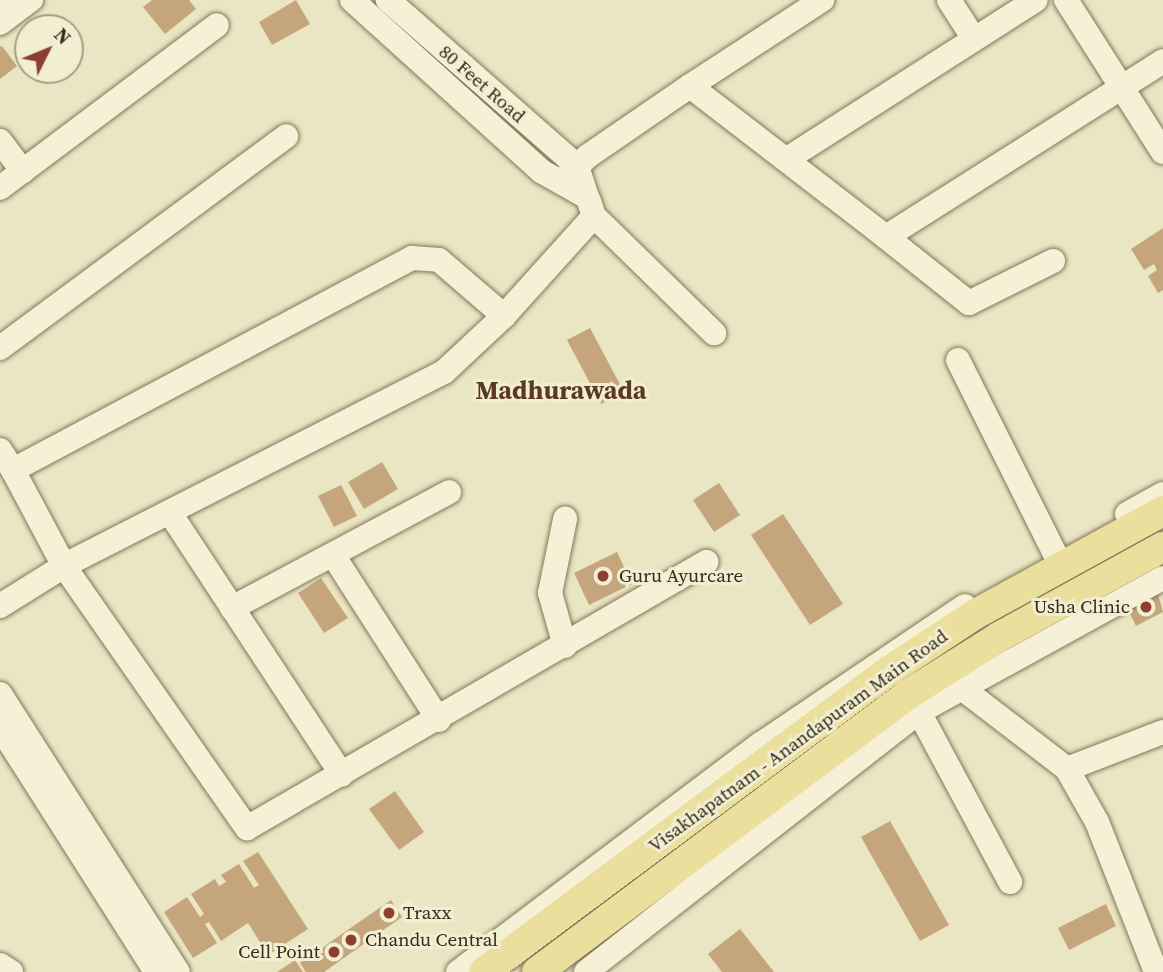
<!DOCTYPE html>
<html>
<head>
<meta charset="utf-8">
<style>
  body { margin:0 }
  #map { position:relative; width:1163px; height:972px; overflow:hidden; background:#eae5c3; font-family:"Source Serif 4",serif }
  div>[style] { position:absolute }
  .building>* { inset:0; background:#c5a67c }
  .roads { filter:drop-shadow(0 0 2px #83775b) drop-shadow(0 0 2px #83775b) }
  .minor>* { height:24px; margin:-12px; padding:0 12px; transform-origin:12px; border-radius:12px; background:#f6f1d6 }
  .major>* { height:30px; margin:-15px; padding:0 15px; transform-origin:15px; border-radius:15px; background:#ebdf9e }
  .dots>* { width:19px; height:19px; translate:-50% -50%; box-sizing:border-box; border:4px solid #f2eed2; border-radius:50% }
  span { translate:-50% -50%; white-space:nowrap; text-align:center; line-height:1.15; -webkit-text-stroke:6px #f2eed2; paint-order:stroke }
  .street-label { font-size:19px; color:#342c1e }
  .poi-label { font-size:19px; color:#342c1e }
  .left { translate:0 -50%; text-align:left }
  .right { translate:-100% -50%; text-align:right }
  .district-label { font-size:26px; color:#5d3821; font-weight:700 }
  .north { position:absolute; left:14px; top:14px; width:70px; height:70px; box-sizing:border-box; background:#f2eed2; border:2px solid #a6a08a; border-radius:50%; rotate:47deg; font-size:19px; font-weight:700; line-height:28px; text-align:center; color:#342c1e }
  .north::after { content:''; display:block; margin:auto; width:24px; height:32px; background:#8d3f30; clip-path:polygon(50% 0,100% 100%,50% 72%,0 100%) }
</style>
</head>
<body>
<div id="map">
  <div class="building">
    <div style="clip-path:polygon(152px 0,189px 0,196px 9px,165px 34px,143px 7px)"></div>
    <div style="clip-path:polygon(296px 0,310px 24px,272px 45px,259px 22px)"></div>
    <div style="clip-path:polygon(2px 46px,17px 66px,0 79px,0 47px)"></div>
    <div style="clip-path:polygon(1163px 228px,1163px 290px,1158px 293px,1148px 276px,1157px 270px,1154px 264px,1144px 270px,1131px 249px)"></div>
    <div style="clip-path:polygon(590px 328px,624px 392px,601px 404px,567px 340px)"></div>
    <div style="clip-path:polygon(382px 462px,398px 489px,364px 509px,348px 482px)"></div>
    <div style="clip-path:polygon(719px 483px,740px 515px,714px 532px,693px 500px)"></div>
    <div style="clip-path:polygon(341px 485px,357px 516px,334px 527px,318px 496px)"></div>
    <div style="clip-path:polygon(783px 514px,843px 604px,810px 625px,751px 535px)"></div>
    <div style="clip-path:polygon(617px 552px,632px 584px,589px 605px,574px 573px)"></div>
    <div style="clip-path:polygon(321px 578px,348px 618px,324px 633px,298px 593px)"></div>
    <div style="clip-path:polygon(1157px 590px,1163px 612px,1136px 626px,1126px 606px)"></div>
    <div style="clip-path:polygon(395px 791px,424px 832px,399px 850px,369px 809px)"></div>
    <div style="clip-path:polygon(890px 821px,949px 925px,920px 941px,861px 837px)"></div>
    <div style="clip-path:polygon(258px 852px,308px 929px,268px 955px,248px 923px,221px 941px,209px 922px,205px 924px,217px 943px,193px 958px,164px 912px,187px 897px,200px 917px,204px 914px,191px 894px,215px 879px,219px 886px,226px 882px,221px 875px,239px 864px,254px 888px,259px 885px,243px 861px)"></div>
    <div style="clip-path:polygon(391px 900px,402px 917px,324px 972px,306px 972px,300px 963px)"></div>
    <div style="clip-path:polygon(1106px 904px,1116px 926px,1069px 950px,1058px 928px)"></div>
    <div style="clip-path:polygon(740px 929px,774px 972px,722px 972px,708px 954px)"></div>
    <div style="clip-path:polygon(295px 960px,303px 972px,277px 972px)"></div>
  </div>
  <div class="roads">
    <div class="minor">
      <div style="left:352px;top:0;width:255px;rotate:42.1deg"></div>
      <div style="left:541px;top:171px;width:53px;rotate:29.5deg"></div>
      <div style="left:587px;top:197px;width:33px;rotate:-108deg"></div>
      <div style="left:577px;top:166px;width:252px;rotate:-138.7deg"></div>
      <div style="left:949px;top:0;width:46px;rotate:57.3deg"></div>
      <div style="left:1066px;top:0;width:180px;rotate:57.5deg"></div>
      <div style="left:0;top:1px;width:1px;rotate:-45deg"></div>
      <div style="left:0;top:23px;width:39px;rotate:-37deg"></div>
      <div style="left:690px;top:86px;width:158px;rotate:-33.1deg"></div>
      <div style="left:0;top:141px;width:38px;rotate:53deg"></div>
      <div style="left:787px;top:159px;width:295px;rotate:-32.6deg"></div>
      <div style="left:561px;top:182px;width:37px;rotate:-44deg"></div>
      <div style="left:588px;top:156px;width:124px;rotate:-34.5deg"></div>
      <div style="left:690px;top:86px;width:247px;rotate:37.6deg"></div>
      <div style="left:886px;top:237px;width:328px;rotate:-32.4deg"></div>
      <div style="left:0;top:188px;width:271px;rotate:-36.9deg"></div>
      <div style="left:589px;top:201px;width:16px;rotate:72deg"></div>
      <div style="left:594px;top:216px;width:168px;rotate:44.3deg"></div>
      <div style="left:594px;top:216px;width:135px;rotate:132deg"></div>
      <div style="left:504px;top:316px;width:82px;rotate:137deg"></div>
      <div style="left:444px;top:372px;width:427px;rotate:153deg"></div>
      <div style="left:64px;top:566px;width:320px;rotate:55.1deg"></div>
      <div style="left:247px;top:828px;width:531px;rotate:-30.09deg"></div>
      <div style="left:886px;top:237px;width:106px;rotate:38.5deg"></div>
      <div style="left:969px;top:303px;width:94px;rotate:-26.6deg"></div>
      <div style="left:0;top:348px;width:356px;rotate:-36.5deg"></div>
      <div style="left:958px;top:360px;width:217px;rotate:63.4deg"></div>
      <div style="left:0;top:450px;width:24px;rotate:57deg"></div>
      <div style="left:170px;top:513px;width:313px;rotate:56.7deg"></div>
      <div style="left:1127px;top:514px;width:41px;rotate:-29.1deg"></div>
      <div style="left:333px;top:555px;width:196px;rotate:57.3deg"></div>
      <div style="left:0;top:606px;width:75px;rotate:-32deg"></div>
      <div style="left:64px;top:566px;width:109px;rotate:-118deg"></div>
      <div style="left:13px;top:470px;width:452px;rotate:-28deg"></div>
      <div style="left:412px;top:258px;width:27px;rotate:4deg"></div>
      <div style="left:439px;top:260px;width:86px;rotate:40.7deg"></div>
      <div style="left:232px;top:608px;width:246px;rotate:-28.1deg"></div>
      <div style="left:565px;top:646px;width:55px;rotate:-105.8deg"></div>
      <div style="left:550px;top:593px;width:76px;rotate:-78.5deg"></div>
      <div style="left:959px;top:686px;width:136px;rotate:37.5deg"></div>
      <div style="left:1067px;top:769px;width:61px;rotate:60.5deg"></div>
      <div style="left:1097px;top:822px;width:161px;rotate:68.5deg"></div>
      <div style="left:0;top:694px;width:330px;rotate:57.4deg"></div>
      <div style="left:919px;top:712px;width:193px;rotate:61.8deg"></div>
      <div style="left:0;top:727px;width:290px;rotate:57.5deg"></div>
      <div style="left:1067px;top:769px;width:103px;rotate:-21.1deg"></div>
      <div style="left:0;top:965px;width:13px;rotate:32deg"></div>
      <div style="left:458px;top:972px;width:379px;rotate:-37deg"></div>
      <div style="left:761px;top:744px;width:246px;rotate:-34.1deg"></div>
      <div style="left:586px;top:972px;width:422px;rotate:-38deg"></div>
      <div style="left:919px;top:712px;width:278px;rotate:-28.8deg"></div>
    </div>
    <div class="major">
      <div style="left:484px;top:972px;width:501px;rotate:-36.64deg"></div>
      <div style="left:886px;top:673px;width:105px;rotate:-33.4deg"></div>
      <div style="left:974px;top:615px;width:216px;rotate:-28.8deg"></div>
      <div style="left:537px;top:972px;width:462px;rotate:-36.8deg"></div>
      <div style="left:907px;top:695px;width:109px;rotate:-32.2deg"></div>
      <div style="left:999px;top:637px;width:187px;rotate:-28.8deg"></div>
    </div>
  </div>
  <div class="dots">
    <div style="left:603px;top:576px;background:#8d3f30"></div>
    <div style="left:1146px;top:607px;background:#8d3f30"></div>
    <div style="left:389px;top:913px;background:#8d3f30"></div>
    <div style="left:351px;top:940px;background:#8d3f30"></div>
    <div style="left:334px;top:952px;background:#8d3f30"></div>
  </div>
  <div class="street-label">
    <span style="left:482px;top:84px;rotate:41deg">80 Feet Road</span>
    <span style="left:798px;top:741px;rotate:-36deg">Visakhapatnam - Anandapuram Main Road</span>
  </div>
  <div class="poi-label">
    <span class="left" style="left:619px;top:576px">Guru Ayurcare</span>
    <span class="right" style="left:1130px;top:607px">Usha Clinic</span>
    <span class="left" style="left:403px;top:913px">Traxx</span>
    <span class="left" style="left:365px;top:940px">Chandu Central</span>
    <span class="right" style="left:320px;top:952px">Cell Point</span>
  </div>
  <div class="district-label">
    <span style="left:561px;top:391px">Madhurawada</span>
  </div>
  <div class="north">N</div>
</div>
</body>
</html>
